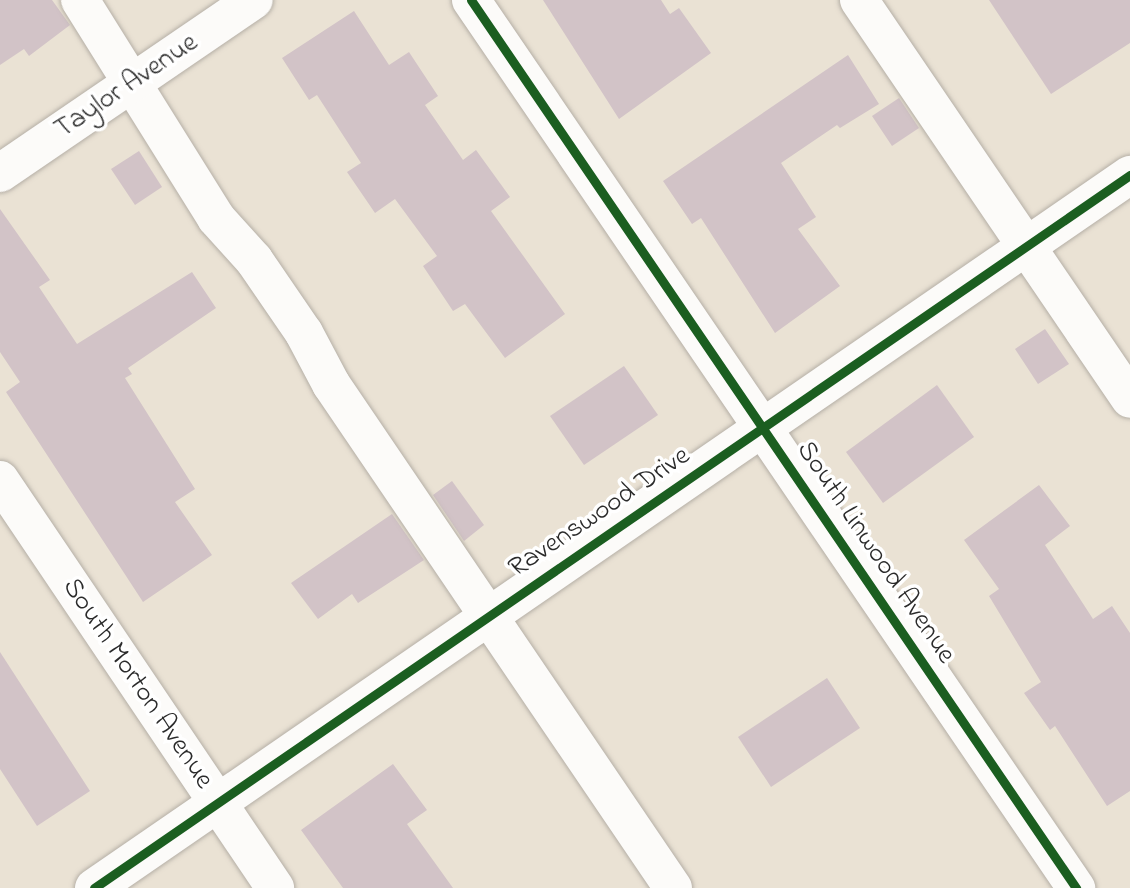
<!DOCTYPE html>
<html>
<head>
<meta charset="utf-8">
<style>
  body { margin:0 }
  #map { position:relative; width:1130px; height:888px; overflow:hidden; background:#eae2d4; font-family:"Indie Flower",sans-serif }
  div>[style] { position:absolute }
  .building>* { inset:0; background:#d2c3c7 }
  .roads { filter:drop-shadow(0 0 2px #b5afa6) drop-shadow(0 0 2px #b5afa6) }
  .minor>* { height:38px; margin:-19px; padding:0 19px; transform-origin:19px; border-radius:19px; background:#fcfbf9 }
  .cycleway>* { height:9px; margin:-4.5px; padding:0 4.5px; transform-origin:4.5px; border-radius:4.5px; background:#1b5e20 }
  span { translate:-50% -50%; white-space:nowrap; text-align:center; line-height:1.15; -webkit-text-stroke:7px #fff; paint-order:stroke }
  .street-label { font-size:28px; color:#2b2b2b }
</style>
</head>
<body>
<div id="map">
  <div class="building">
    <div style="clip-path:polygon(0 0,52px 0,70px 25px,29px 56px,24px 49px,0 65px)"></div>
    <div style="clip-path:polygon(543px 0,661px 0,670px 14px,679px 8px,711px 53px,619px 119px)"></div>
    <div style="clip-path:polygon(989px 0,1130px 0,1130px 43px,1051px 94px)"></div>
    <div style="clip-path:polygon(354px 11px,389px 65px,409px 52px,438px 96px,425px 105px,463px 160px,476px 150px,510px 197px,491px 211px,565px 314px,505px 358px,465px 304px,453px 311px,423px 266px,437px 256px,395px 199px,375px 213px,347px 172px,361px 163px,317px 95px,309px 100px,282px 58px)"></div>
    <div style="clip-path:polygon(848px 55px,879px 104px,840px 128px,837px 125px,781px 163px,816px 217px,798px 229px,840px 286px,775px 333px,701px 218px,692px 224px,663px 181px)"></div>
    <div style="clip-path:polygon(899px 98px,919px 128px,892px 146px,872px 116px)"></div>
    <div style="clip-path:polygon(139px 151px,162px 187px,135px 205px,111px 169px)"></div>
    <div style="clip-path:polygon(0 209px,50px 280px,39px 287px,77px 344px,192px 272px,216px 308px,128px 368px,132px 374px,125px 378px,195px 489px,175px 502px,212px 555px,143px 602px,6px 392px,20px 382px,0 352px)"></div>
    <div style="clip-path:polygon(1045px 329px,1069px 364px,1038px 384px,1015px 349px)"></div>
    <div style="clip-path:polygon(624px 366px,658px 415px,584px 465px,550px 416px)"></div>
    <div style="clip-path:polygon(937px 385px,974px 437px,883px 503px,846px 452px)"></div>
    <div style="clip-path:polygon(452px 481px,484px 525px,464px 541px,433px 495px)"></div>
    <div style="clip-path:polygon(1039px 485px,1070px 526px,1045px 545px,1093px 619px,1112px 606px,1130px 633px,1130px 791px,1107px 806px,1055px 726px,1050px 730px,1024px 693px,1041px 682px,989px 596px,999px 589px,964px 540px)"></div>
    <div style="clip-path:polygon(392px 514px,424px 560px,358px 603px,352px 594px,318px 619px,291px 583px)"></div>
    <div style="clip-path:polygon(0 652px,90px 791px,37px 826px,0 769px)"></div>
    <div style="clip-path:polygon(827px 678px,860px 728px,771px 787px,738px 737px)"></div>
    <div style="clip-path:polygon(393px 764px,427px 810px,407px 824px,453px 888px,343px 888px,301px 830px)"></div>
  </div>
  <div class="roads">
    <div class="minor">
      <div style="left:80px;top:0;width:257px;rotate:58deg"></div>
      <div style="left:216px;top:218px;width:57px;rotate:47.9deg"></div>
      <div style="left:254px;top:260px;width:88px;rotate:55.6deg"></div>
      <div style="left:304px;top:333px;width:58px;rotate:62.1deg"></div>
      <div style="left:331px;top:384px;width:609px;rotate:55.84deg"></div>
      <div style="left:471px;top:0;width:1075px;rotate:55.73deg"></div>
      <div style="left:859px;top:0;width:482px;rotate:55.8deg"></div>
      <div style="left:0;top:173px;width:307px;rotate:-34.3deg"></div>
      <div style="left:0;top:480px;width:492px;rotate:56deg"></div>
      <div style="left:94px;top:888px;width:1258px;rotate:-34.54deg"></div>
    </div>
  </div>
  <div class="cycleway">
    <div style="left:471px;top:0;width:1075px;rotate:55.73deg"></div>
    <div style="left:94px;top:888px;width:1258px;rotate:-34.54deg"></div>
  </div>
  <div class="street-label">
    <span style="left:127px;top:87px;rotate:-34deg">Taylor Avenue</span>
    <span style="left:600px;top:513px;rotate:-34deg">Ravenswood Drive</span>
    <span style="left:875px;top:553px;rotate:56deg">South Linwood Avenue</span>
    <span style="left:137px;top:684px;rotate:56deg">South Morton Avenue</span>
  </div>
</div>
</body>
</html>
